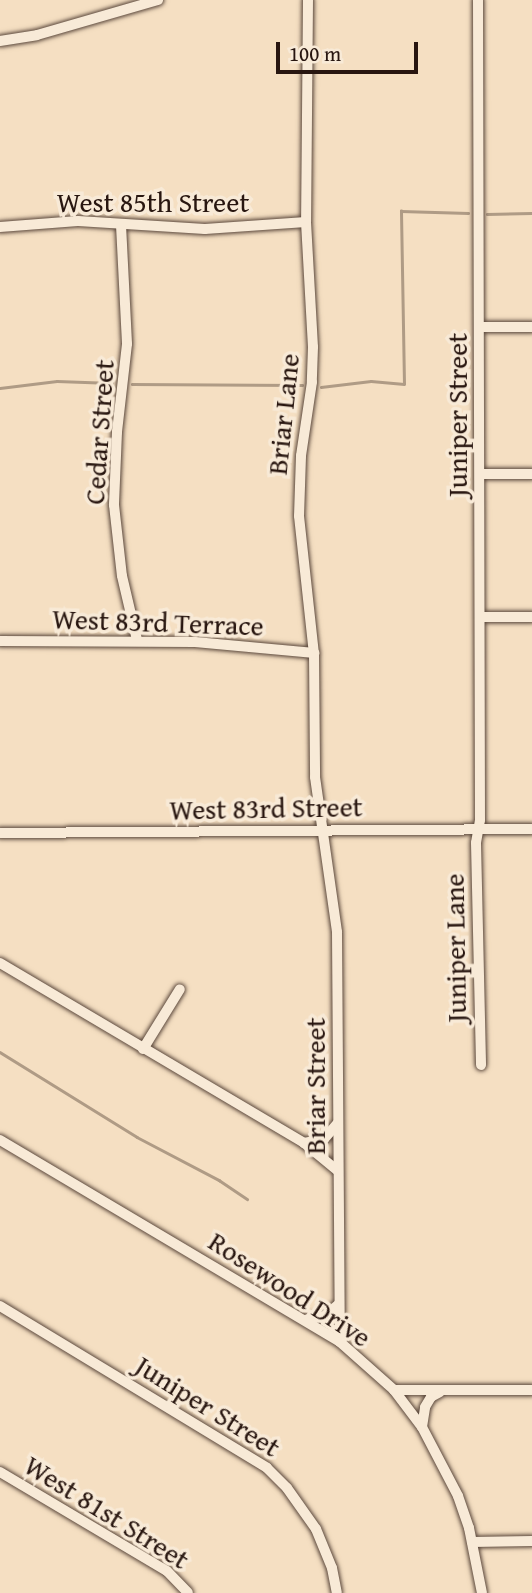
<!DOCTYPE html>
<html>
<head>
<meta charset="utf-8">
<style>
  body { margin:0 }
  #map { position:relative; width:532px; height:1593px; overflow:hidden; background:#f5dfc2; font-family:"Gentium Book Plus",serif }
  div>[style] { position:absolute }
  .stream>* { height:2.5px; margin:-1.25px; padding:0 1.25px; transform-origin:1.25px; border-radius:1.25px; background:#af9b85 }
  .roads { filter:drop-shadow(0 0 2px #5b483c) drop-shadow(0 0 2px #5b483c) }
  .minor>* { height:10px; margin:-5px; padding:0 5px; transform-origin:5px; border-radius:5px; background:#f8ead7 }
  span { translate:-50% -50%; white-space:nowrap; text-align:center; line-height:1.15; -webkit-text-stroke:7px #f8ead7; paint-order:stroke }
  .street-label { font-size:28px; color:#281610 }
  .scale { position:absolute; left:276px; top:42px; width:142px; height:32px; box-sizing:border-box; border:4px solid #281610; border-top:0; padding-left:9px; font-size:21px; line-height:24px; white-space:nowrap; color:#281610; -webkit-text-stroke:5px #f8ead7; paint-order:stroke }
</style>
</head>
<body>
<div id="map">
  <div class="stream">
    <div style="left:487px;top:214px;width:45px;rotate:-1.3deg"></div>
    <div style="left:132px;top:384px;width:170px;rotate:0.3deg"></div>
    <div style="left:321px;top:387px;width:50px;rotate:-6.8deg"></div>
    <div style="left:371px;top:381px;width:33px;rotate:5deg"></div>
    <div style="left:404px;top:384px;width:173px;rotate:-91deg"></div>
    <div style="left:401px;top:211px;width:67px;rotate:1.7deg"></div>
    <div style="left:0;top:388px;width:57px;rotate:-7deg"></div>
    <div style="left:57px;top:381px;width:55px;rotate:2.1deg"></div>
    <div style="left:0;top:1052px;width:161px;rotate:31.8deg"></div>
    <div style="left:137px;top:1137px;width:93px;rotate:27.7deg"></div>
    <div style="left:219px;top:1180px;width:34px;rotate:34deg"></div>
  </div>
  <div class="roads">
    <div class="minor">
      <div style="left:308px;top:0;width:222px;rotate:90.5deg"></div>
      <div style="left:306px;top:222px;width:125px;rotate:86.8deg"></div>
      <div style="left:313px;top:347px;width:35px;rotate:92deg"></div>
      <div style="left:312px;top:382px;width:75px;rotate:98.5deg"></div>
      <div style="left:301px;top:456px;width:60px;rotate:91.9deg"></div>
      <div style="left:299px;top:516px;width:138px;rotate:83.8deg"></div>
      <div style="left:314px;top:653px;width:124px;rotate:89.5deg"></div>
      <div style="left:315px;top:777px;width:157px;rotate:81.9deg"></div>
      <div style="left:337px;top:932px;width:410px;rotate:89.6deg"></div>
      <div style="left:478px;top:0;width:820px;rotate:89.86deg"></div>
      <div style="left:480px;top:820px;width:23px;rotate:100deg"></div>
      <div style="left:476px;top:843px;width:222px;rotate:88.7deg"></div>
      <div style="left:0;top:41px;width:37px;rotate:-9deg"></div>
      <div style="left:37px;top:35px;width:126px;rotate:-16.1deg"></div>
      <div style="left:121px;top:225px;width:119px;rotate:87.1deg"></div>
      <div style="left:127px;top:344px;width:89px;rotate:96.5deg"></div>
      <div style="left:117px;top:432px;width:73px;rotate:92.4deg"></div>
      <div style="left:114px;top:505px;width:71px;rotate:83.6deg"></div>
      <div style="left:122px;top:576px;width:66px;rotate:76.8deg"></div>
      <div style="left:0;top:227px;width:78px;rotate:-4.4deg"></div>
      <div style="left:78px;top:221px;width:127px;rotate:3.6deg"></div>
      <div style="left:205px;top:229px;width:101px;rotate:-4deg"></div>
      <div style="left:480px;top:327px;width:52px"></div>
      <div style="left:480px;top:474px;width:52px"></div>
      <div style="left:480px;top:617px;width:52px"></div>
      <div style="left:0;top:641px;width:195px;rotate:0.3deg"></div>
      <div style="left:195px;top:642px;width:120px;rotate:5.3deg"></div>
      <div style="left:0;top:833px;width:532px;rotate:-0.43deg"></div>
      <div style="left:0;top:963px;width:353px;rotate:30.6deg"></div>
      <div style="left:304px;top:1143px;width:44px;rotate:39.5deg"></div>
      <div style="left:143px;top:1049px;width:70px;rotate:-58.3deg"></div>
      <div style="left:0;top:1140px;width:395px;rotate:30.7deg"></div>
      <div style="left:340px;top:1342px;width:72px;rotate:41.6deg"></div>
      <div style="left:394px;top:1390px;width:46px;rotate:52.9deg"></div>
      <div style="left:422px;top:1427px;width:78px;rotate:62.4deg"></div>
      <div style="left:458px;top:1496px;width:34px;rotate:71deg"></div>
      <div style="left:469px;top:1528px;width:66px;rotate:78.7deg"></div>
      <div style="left:304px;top:1143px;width:20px;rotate:-11deg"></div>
      <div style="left:324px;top:1139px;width:21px;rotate:-49deg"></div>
      <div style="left:0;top:1306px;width:312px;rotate:31.2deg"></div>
      <div style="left:267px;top:1468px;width:28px;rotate:45deg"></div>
      <div style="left:287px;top:1488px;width:50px;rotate:54.7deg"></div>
      <div style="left:316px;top:1529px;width:42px;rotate:67.7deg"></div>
      <div style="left:332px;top:1568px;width:25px;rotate:79deg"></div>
      <div style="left:305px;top:1320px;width:20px;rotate:-11deg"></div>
      <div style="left:325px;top:1316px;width:18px;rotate:-41deg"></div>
      <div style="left:394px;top:1390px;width:138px"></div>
      <div style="left:422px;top:1427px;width:20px;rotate:-81deg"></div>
      <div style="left:425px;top:1407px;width:12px;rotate:-59deg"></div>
      <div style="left:431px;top:1397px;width:10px;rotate:-29deg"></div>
      <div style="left:0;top:1472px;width:194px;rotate:30.7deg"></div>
      <div style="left:167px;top:1571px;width:30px;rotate:46deg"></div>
      <div style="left:472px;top:1542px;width:60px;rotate:-1deg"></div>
    </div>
  </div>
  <div class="street-label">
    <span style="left:153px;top:202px">West 85th Street</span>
    <span style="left:283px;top:414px;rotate:-84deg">Briar Lane</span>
    <span style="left:457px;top:415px;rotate:-90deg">Juniper Street</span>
    <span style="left:99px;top:432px;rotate:-86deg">Cedar Street</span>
    <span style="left:158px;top:622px;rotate:2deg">West 83rd Terrace</span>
    <span style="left:266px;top:808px;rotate:-1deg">West 83rd Street</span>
    <span style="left:455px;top:948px;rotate:-91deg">Juniper Lane</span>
    <span style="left:315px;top:1086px;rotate:-90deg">Briar Street</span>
    <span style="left:290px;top:1289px;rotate:33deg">Rosewood Drive</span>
    <span style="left:208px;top:1406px;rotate:32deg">Juniper Street</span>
    <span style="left:107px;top:1512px;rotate:32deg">West 81st Street</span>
  </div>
  <div class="scale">100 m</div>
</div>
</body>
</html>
